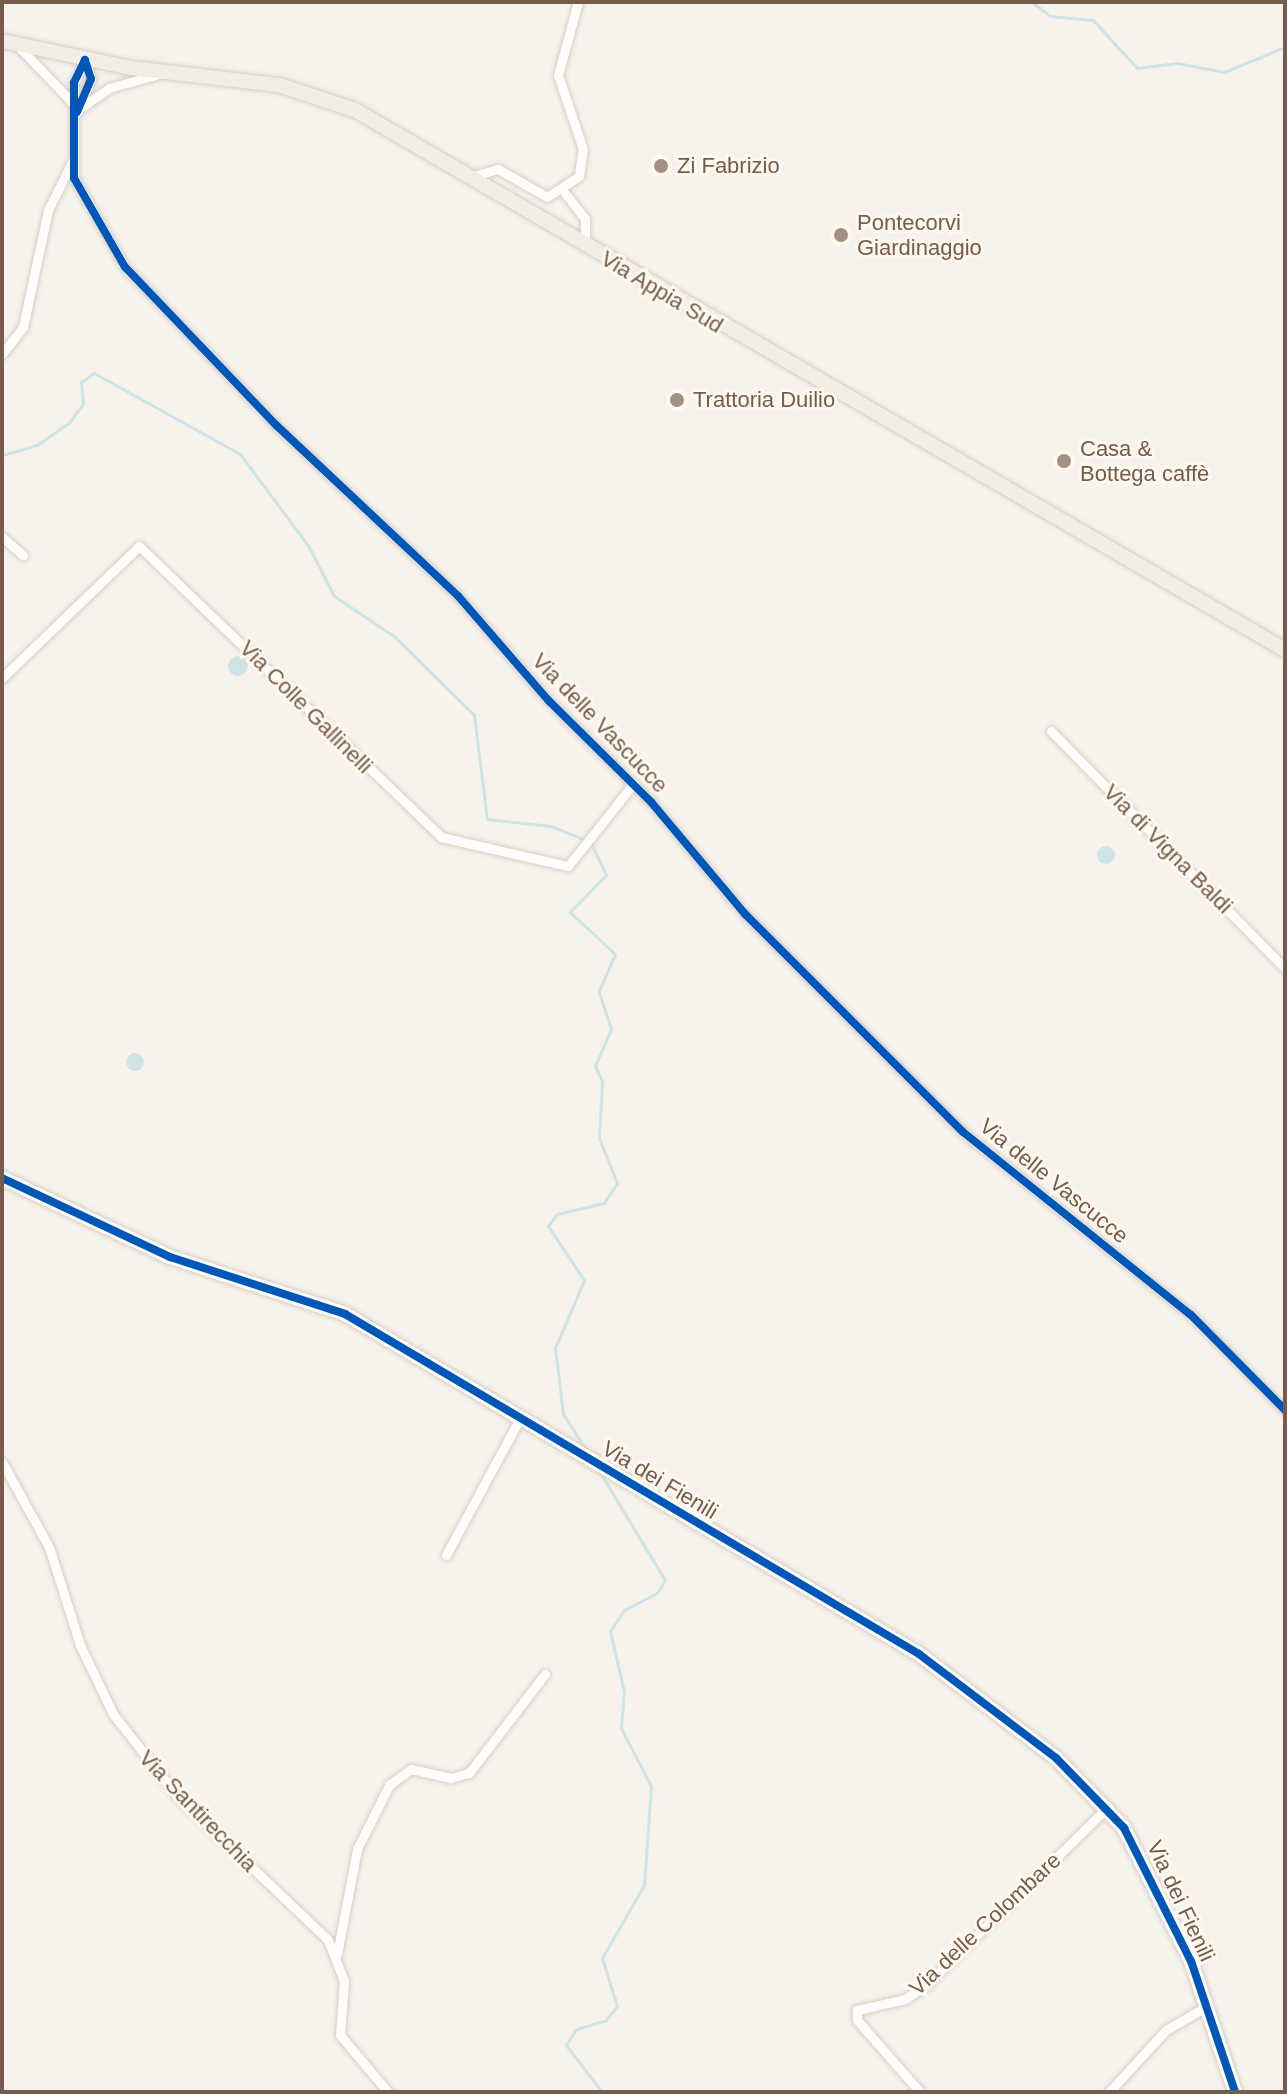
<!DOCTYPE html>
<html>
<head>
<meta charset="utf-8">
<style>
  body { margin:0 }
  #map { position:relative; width:1287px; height:2094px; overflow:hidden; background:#f7f3ec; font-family:Helvetica,sans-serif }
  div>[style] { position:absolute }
  .water>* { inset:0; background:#cee4e7 }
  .round { border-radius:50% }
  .stream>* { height:3px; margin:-1.5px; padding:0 1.5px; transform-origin:1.5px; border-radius:1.5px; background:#cee4e7 }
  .roads { filter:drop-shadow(0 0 2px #d6cfc8) drop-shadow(0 0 2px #d6cfc8) }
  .street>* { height:9px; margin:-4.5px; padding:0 4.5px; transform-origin:4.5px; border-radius:4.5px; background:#fefdfc }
  .secondary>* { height:14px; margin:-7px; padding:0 7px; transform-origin:7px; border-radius:7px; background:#fefdfc }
  .primary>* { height:14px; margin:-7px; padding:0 7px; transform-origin:7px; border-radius:7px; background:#f2eee6 }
  .cycleway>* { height:8px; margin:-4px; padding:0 4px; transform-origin:4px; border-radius:4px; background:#0057b8 }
  .dots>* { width:22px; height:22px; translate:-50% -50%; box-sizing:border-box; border:4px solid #fef8ee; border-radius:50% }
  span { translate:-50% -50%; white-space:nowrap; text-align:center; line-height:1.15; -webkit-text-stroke:6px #fef8ee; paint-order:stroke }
  .poi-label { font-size:22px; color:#755c4c }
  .left { translate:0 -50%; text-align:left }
  .street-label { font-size:22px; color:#755c4c }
  .frame { position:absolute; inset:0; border:4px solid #755c4c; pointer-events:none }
</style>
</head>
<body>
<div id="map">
  <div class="water">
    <div class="round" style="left:228px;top:656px;width:20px;height:20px"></div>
    <div class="round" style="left:1097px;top:846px;width:18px;height:18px"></div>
    <div class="round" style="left:126px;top:1053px;width:18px;height:18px"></div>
  </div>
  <div class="stream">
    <div style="left:1032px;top:2px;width:23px;rotate:38deg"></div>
    <div style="left:1050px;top:16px;width:43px;rotate:5.3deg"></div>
    <div style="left:1093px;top:20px;width:65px;rotate:47.5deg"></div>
    <div style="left:1137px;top:68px;width:40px;rotate:-7.1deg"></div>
    <div style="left:1177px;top:63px;width:48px;rotate:10.8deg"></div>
    <div style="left:1224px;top:72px;width:66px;rotate:-22.3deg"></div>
    <div style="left:2px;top:455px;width:36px;rotate:-16deg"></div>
    <div style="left:37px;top:445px;width:39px;rotate:-35deg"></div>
    <div style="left:69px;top:423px;width:24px;rotate:-54deg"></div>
    <div style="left:83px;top:404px;width:22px;rotate:-95deg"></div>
    <div style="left:81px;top:382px;width:16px;rotate:-35deg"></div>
    <div style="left:94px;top:373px;width:167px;rotate:29deg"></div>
    <div style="left:240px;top:454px;width:116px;rotate:53.4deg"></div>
    <div style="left:309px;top:547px;width:55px;rotate:63deg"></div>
    <div style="left:334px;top:596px;width:73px;rotate:33.9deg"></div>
    <div style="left:395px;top:637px;width:111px;rotate:44.6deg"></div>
    <div style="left:474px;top:715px;width:105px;rotate:82.9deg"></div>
    <div style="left:487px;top:819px;width:64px;rotate:6.2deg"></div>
    <div style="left:551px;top:826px;width:35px;rotate:22deg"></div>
    <div style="left:587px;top:1451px;width:44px;rotate:-123deg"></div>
    <div style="left:563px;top:1414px;width:66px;rotate:-96.9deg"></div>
    <div style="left:555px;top:1348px;width:74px;rotate:-66.9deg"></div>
    <div style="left:584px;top:1280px;width:65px;rotate:-123.7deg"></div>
    <div style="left:548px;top:1226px;width:15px;rotate:-53deg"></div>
    <div style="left:557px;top:1214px;width:48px;rotate:-13.2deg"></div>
    <div style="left:604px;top:1203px;width:24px;rotate:-57deg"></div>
    <div style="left:617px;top:1183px;width:48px;rotate:-111.8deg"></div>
    <div style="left:599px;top:1138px;width:57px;rotate:-87deg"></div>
    <div style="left:602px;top:1081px;width:17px;rotate:-115deg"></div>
    <div style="left:595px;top:1066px;width:40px;rotate:-66.6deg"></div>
    <div style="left:611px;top:1029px;width:40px;rotate:-108deg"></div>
    <div style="left:599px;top:991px;width:40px;rotate:-66.6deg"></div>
    <div style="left:615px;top:954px;width:62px;rotate:-137deg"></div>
    <div style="left:570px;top:912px;width:52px;rotate:-45.8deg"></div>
    <div style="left:606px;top:875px;width:35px;rotate:-115deg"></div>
    <div style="left:599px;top:1471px;width:127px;rotate:58.8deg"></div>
    <div style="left:665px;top:1580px;width:15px;rotate:122deg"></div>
    <div style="left:657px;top:1593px;width:37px;rotate:153deg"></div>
    <div style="left:624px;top:1610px;width:25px;rotate:124deg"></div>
    <div style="left:610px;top:1631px;width:63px;rotate:77.1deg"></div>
    <div style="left:624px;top:1692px;width:36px;rotate:95deg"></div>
    <div style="left:621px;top:1728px;width:65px;rotate:62.7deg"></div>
    <div style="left:651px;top:1786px;width:99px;rotate:94deg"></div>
    <div style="left:644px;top:1885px;width:84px;rotate:119.9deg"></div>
    <div style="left:602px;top:1958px;width:50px;rotate:72.6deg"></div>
    <div style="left:617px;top:2006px;width:18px;rotate:128deg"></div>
    <div style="left:606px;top:2020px;width:31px;rotate:163deg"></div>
    <div style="left:576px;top:2029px;width:19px;rotate:122deg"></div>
    <div style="left:566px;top:2045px;width:59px;rotate:52.5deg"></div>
  </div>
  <div class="roads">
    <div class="street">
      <div style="left:19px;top:47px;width:76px;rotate:46.1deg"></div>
      <div style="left:82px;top:107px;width:33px;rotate:-35deg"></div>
      <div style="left:109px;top:88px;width:52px;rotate:-15.6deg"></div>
      <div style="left:77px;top:112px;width:36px;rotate:-67deg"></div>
      <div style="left:91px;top:79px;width:20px;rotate:-108deg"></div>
      <div style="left:85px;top:60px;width:25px;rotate:116deg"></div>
      <div style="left:74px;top:83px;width:95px;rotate:90deg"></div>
      <div style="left:74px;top:178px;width:103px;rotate:60.2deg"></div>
      <div style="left:125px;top:267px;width:219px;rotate:46.3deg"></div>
      <div style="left:276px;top:425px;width:250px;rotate:43.2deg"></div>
      <div style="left:458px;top:596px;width:139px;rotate:49.1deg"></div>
      <div style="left:549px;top:701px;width:144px;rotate:44.7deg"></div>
      <div style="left:651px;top:802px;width:146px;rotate:50deg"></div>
      <div style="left:745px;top:914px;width:308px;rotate:45deg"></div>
      <div style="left:963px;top:1132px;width:292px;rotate:38.8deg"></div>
      <div style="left:1191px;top:1315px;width:134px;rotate:45.3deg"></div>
      <div style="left:471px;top:177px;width:28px;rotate:-17deg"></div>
      <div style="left:498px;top:169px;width:56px;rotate:29.7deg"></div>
      <div style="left:547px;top:197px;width:38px;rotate:-33deg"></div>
      <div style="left:579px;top:176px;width:27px;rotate:-82deg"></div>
      <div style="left:583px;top:149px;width:78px;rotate:-108.7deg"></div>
      <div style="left:558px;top:75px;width:76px;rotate:-74.7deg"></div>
      <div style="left:564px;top:192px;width:34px;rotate:52deg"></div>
      <div style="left:585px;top:219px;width:27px;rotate:90deg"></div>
      <div style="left:2px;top:354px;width:34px;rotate:-52deg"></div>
      <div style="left:23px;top:327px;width:120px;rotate:-77.9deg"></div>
      <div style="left:48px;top:210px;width:54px;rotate:-63.4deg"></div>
      <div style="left:2px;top:537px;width:28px;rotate:41deg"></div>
      <div style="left:2px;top:678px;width:190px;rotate:-43.9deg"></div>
      <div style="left:139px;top:546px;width:419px;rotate:43.9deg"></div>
      <div style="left:441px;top:837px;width:130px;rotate:12.9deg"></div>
      <div style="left:568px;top:866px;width:106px;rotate:-51.5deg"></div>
      <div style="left:1051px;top:731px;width:333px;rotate:45.4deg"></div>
      <div style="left:2px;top:1462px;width:97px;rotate:61.1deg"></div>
      <div style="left:49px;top:1547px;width:103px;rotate:72.4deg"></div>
      <div style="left:80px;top:1645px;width:76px;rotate:64.4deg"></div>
      <div style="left:113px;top:1714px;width:105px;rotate:51.9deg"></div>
      <div style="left:178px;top:1797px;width:207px;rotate:43.6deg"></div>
      <div style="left:328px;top:1940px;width:44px;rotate:68.7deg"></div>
      <div style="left:344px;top:1981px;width:54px;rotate:94.2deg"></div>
      <div style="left:340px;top:2035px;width:75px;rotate:49.9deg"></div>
      <div style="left:446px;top:1555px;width:156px;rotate:-61.6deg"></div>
      <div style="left:337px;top:1954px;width:107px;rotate:-79.2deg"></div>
      <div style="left:357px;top:1849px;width:72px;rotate:-63.4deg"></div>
      <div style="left:389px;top:1785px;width:27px;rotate:-36deg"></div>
      <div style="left:411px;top:1769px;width:41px;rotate:12.7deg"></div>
      <div style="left:451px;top:1778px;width:19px;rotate:-16deg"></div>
      <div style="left:469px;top:1773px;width:125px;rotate:-52.5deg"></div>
      <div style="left:920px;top:2092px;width:96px;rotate:-131.2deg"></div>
      <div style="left:857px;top:2020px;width:10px;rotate:-90deg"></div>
      <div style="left:857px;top:2010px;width:49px;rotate:-12.9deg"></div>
      <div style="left:905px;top:1999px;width:24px;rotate:-33deg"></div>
      <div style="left:925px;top:1986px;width:256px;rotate:-44.4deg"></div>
      <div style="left:1109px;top:2092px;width:84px;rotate:-47.4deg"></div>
      <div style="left:1166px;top:2030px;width:48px;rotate:-30.3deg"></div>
    </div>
    <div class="secondary">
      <div style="left:2px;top:1178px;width:186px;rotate:25.2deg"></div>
      <div style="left:170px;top:1257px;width:184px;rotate:18deg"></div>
      <div style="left:345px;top:1314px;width:667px;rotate:30.64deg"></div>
      <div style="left:919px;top:1654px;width:172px;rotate:37.2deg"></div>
      <div style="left:1056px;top:1758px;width:98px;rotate:45.8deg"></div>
      <div style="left:1124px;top:1828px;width:149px;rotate:63.3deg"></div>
      <div style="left:1191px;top:1961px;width:138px;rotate:71.4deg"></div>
    </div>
    <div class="primary">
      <div style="left:2px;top:41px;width:132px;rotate:11.8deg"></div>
      <div style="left:131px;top:68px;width:149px;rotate:6.6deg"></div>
      <div style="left:279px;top:85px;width:80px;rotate:18.2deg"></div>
      <div style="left:355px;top:110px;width:1075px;rotate:30.14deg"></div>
    </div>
  </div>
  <div class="cycleway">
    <div style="left:77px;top:112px;width:36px;rotate:-67deg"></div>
    <div style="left:91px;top:79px;width:20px;rotate:-108deg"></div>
    <div style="left:85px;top:60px;width:25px;rotate:116deg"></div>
    <div style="left:74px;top:83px;width:95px;rotate:90deg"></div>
    <div style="left:74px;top:178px;width:103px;rotate:60.2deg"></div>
    <div style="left:125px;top:267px;width:219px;rotate:46.3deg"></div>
    <div style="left:276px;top:425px;width:250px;rotate:43.2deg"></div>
    <div style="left:458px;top:596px;width:139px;rotate:49.1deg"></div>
    <div style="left:549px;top:701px;width:144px;rotate:44.7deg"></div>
    <div style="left:651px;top:802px;width:146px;rotate:50deg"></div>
    <div style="left:745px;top:914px;width:308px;rotate:45deg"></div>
    <div style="left:963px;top:1132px;width:292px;rotate:38.8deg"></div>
    <div style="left:1191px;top:1315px;width:134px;rotate:45.3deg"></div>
    <div style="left:2px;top:1178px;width:186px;rotate:25.2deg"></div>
    <div style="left:170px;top:1257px;width:184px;rotate:18deg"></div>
    <div style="left:345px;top:1314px;width:667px;rotate:30.64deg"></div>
    <div style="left:919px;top:1654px;width:172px;rotate:37.2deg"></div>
    <div style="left:1056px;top:1758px;width:98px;rotate:45.8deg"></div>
    <div style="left:1124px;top:1828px;width:149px;rotate:63.3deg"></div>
    <div style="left:1191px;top:1961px;width:138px;rotate:71.4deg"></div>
  </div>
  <div class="dots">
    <div style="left:661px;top:166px;background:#a29184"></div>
    <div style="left:841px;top:235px;background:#a29184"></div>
    <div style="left:677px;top:400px;background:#a29184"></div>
    <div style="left:1064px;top:461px;background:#a29184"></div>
  </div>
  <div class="poi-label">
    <span class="left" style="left:677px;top:166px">Zi Fabrizio</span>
    <span class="left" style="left:857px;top:235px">Pontecorvi<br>Giardinaggio</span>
    <span class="left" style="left:693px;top:400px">Trattoria Duilio</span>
    <span class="left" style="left:1080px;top:461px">Casa &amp;<br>Bottega caffè</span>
  </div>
  <div class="street-label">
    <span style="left:662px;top:292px;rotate:31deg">Via Appia Sud</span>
    <span style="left:306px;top:707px;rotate:45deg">Via Colle Gallinelli</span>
    <span style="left:600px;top:723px;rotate:46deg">Via delle Vascucce</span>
    <span style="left:1168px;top:849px;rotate:45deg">Via di Vigna Baldi</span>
    <span style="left:1054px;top:1181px;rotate:39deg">Via delle Vascucce</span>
    <span style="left:660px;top:1480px;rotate:31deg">Via dei Fienili</span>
    <span style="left:198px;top:1811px;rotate:46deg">Via Santirecchia</span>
    <span style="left:1181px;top:1901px;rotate:65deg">Via dei Fienili</span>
    <span style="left:985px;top:1924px;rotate:-43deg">Via delle Colombare</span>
  </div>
  <div class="frame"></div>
</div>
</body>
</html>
